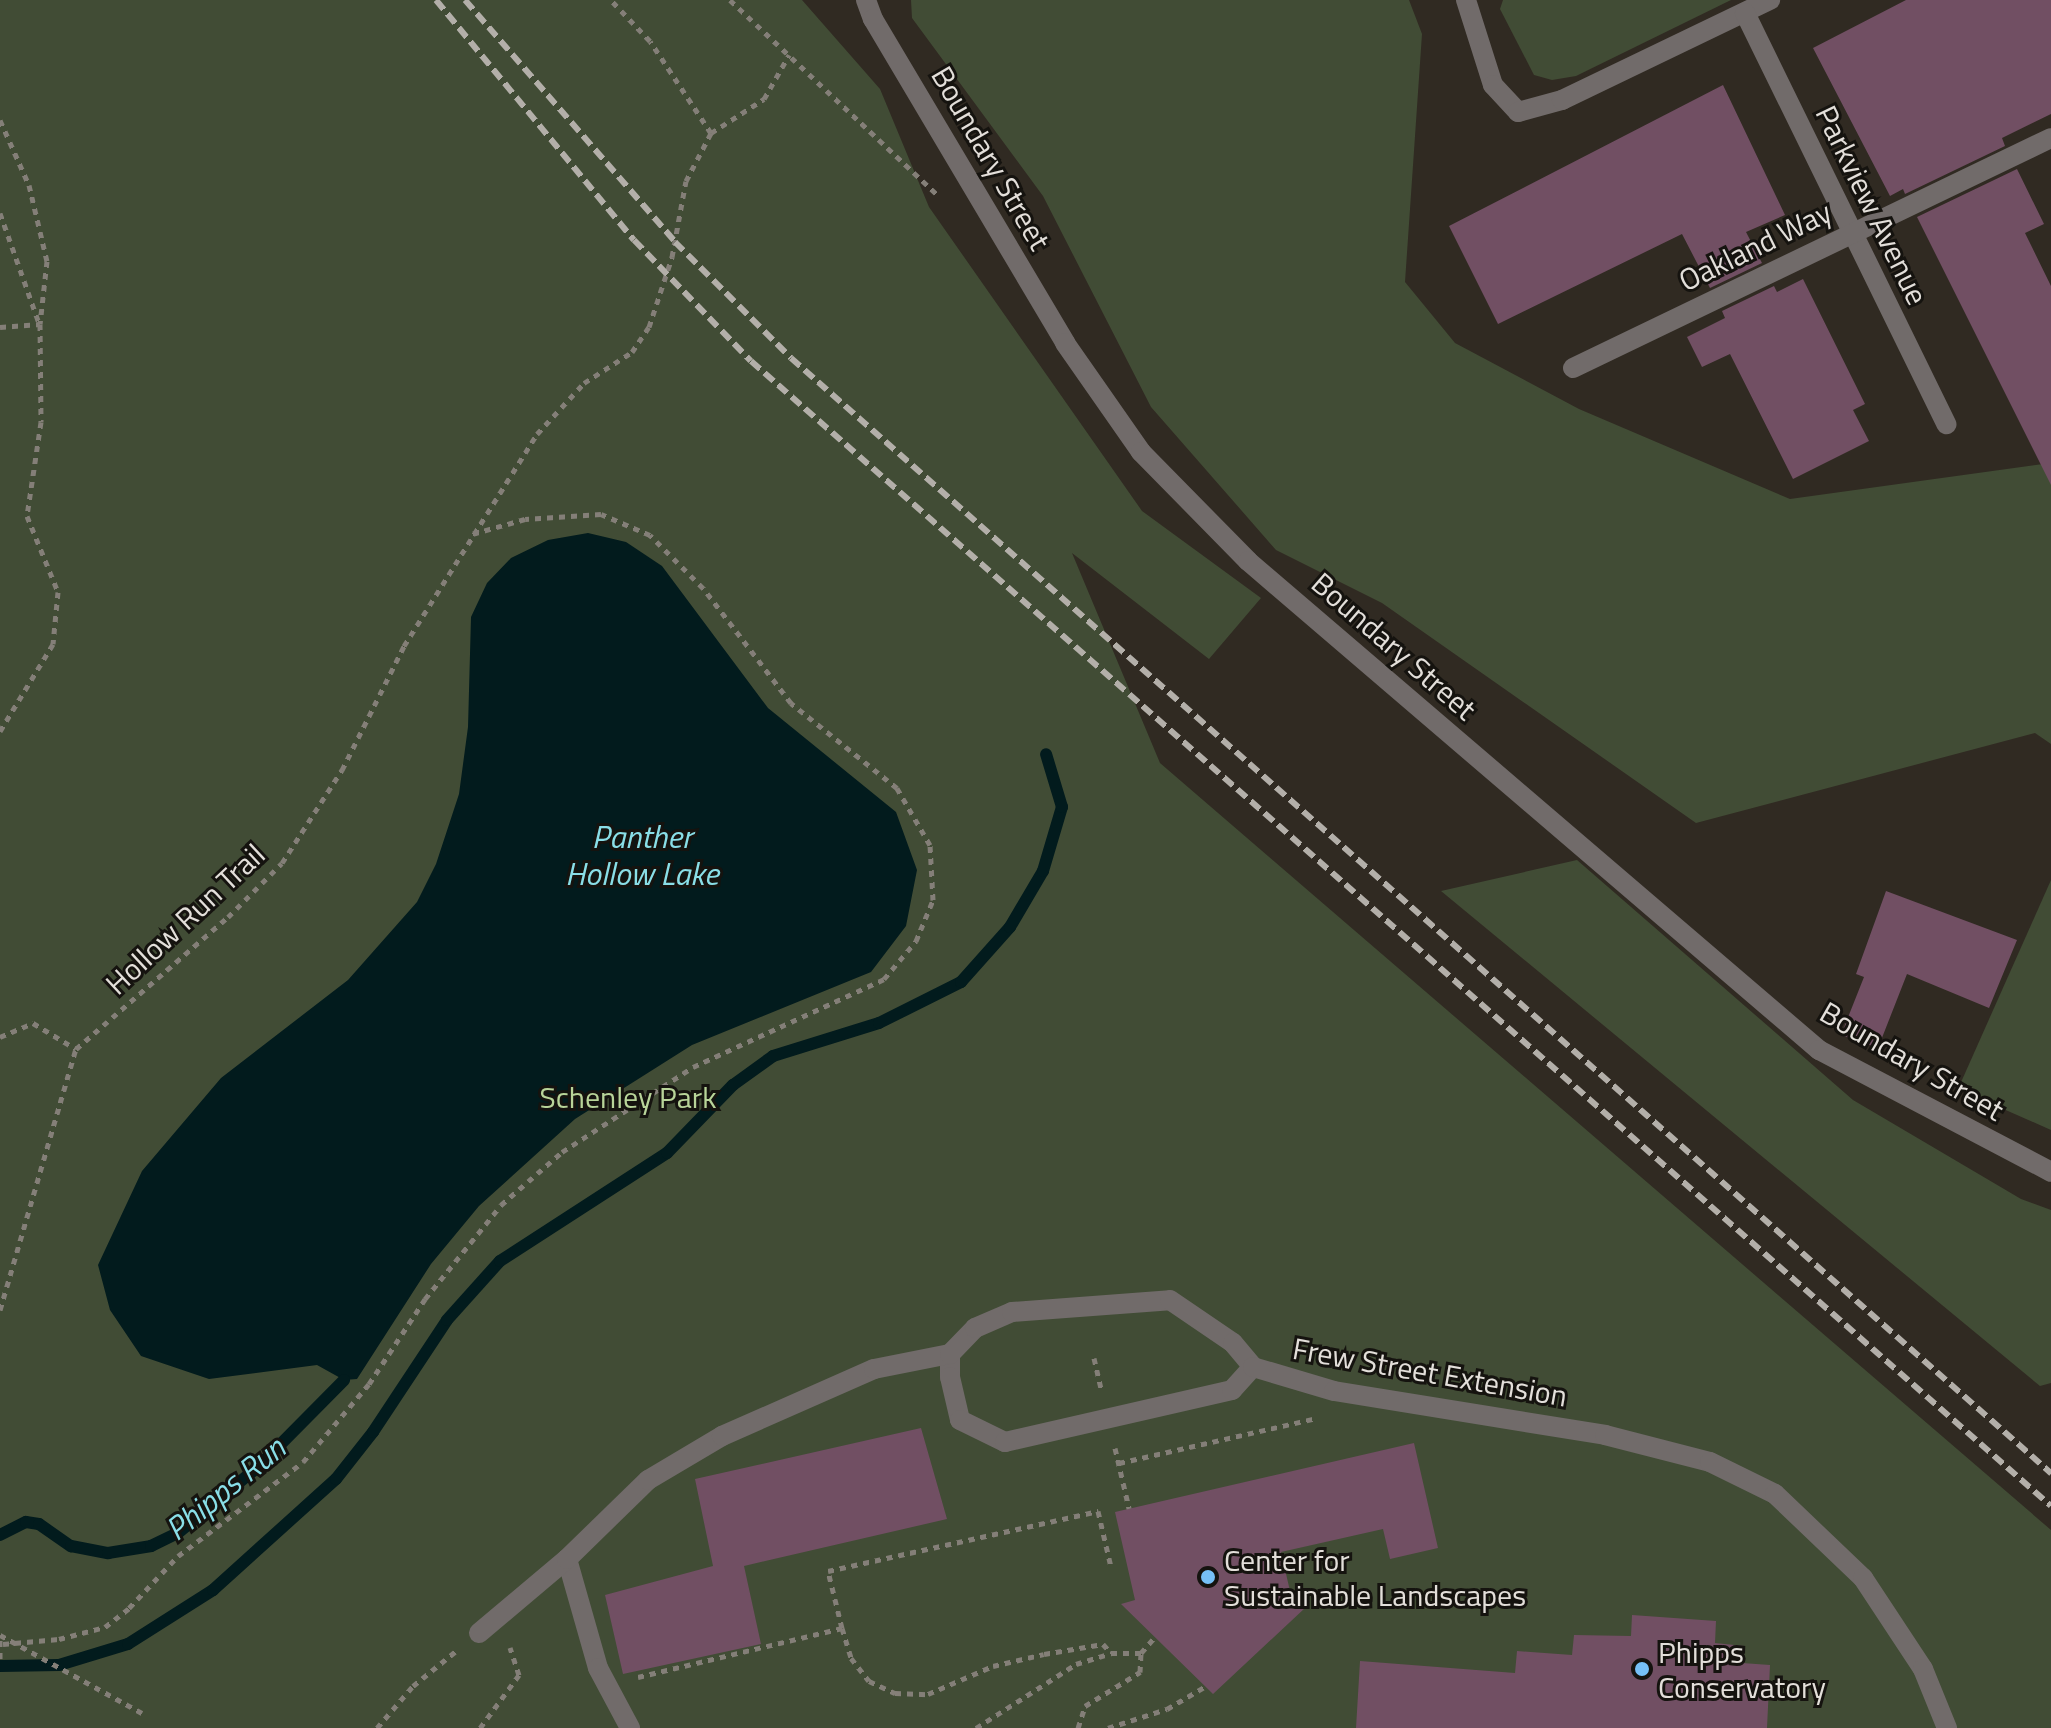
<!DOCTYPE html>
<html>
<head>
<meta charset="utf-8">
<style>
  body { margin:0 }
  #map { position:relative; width:2051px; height:1728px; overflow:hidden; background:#302a22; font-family:"Titillium Web",sans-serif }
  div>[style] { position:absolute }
  .green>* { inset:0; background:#414c35 }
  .water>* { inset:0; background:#021b1d }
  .stream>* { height:12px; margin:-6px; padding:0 6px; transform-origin:6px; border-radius:6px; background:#021b1d }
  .building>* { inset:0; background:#714f63 }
  .path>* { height:5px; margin-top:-2.5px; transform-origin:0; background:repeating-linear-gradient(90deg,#847f78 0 6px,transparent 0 12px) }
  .minor>* { height:20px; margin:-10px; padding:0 10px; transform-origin:10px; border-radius:10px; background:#716b6a }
  .rail>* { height:6px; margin-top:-3px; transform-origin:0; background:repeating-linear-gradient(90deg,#b3afa9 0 12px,transparent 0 18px) }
  .path-bridge>* { height:5px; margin-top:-2.5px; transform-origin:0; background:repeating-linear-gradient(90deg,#847f78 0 6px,transparent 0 12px) }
  .dots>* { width:22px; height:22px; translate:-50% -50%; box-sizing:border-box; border:4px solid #15130f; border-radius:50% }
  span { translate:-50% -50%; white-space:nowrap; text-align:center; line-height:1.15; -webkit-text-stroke:6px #15130f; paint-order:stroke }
  .street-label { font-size:30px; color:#e3dfda }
  .park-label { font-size:30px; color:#b8d499 }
  .poi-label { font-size:30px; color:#e3dfda }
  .left { translate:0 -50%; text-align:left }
  .water-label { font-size:32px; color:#89dee7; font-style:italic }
</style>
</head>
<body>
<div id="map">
  <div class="green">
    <div style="clip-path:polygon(0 0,802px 0,880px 89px,929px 207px,1142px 511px,1261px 598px,1209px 659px,1072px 553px,1160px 763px,2051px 1530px,2051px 1728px,0 1728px)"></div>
    <div style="clip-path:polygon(911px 0,1409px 0,1422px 34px,1405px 282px,1455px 343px,1579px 409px,1790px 499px,2051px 463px,2051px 744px,2035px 733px,1696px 823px,1382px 603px,1276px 550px,1151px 407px,1043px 196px,912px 18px)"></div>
    <div style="clip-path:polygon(1503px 0,1731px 0,1576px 76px,1552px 80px,1534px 75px,1500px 9px)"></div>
    <div style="clip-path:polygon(1577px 860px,1853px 1100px,2021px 1199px,2051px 1210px,2051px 1383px,2040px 1386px,1441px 891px)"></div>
    <div style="clip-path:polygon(2051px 880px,2051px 1130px,1958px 1089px)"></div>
  </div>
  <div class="water">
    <div style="clip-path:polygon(588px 533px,626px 542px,662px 566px,768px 708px,896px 812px,917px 870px,906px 926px,871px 972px,692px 1045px,575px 1119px,479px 1206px,431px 1264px,357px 1379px,344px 1380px,317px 1365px,209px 1379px,141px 1356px,110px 1310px,98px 1265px,142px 1171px,221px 1078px,348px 980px,417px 902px,436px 864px,459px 794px,468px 727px,471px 617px,487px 583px,511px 558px,548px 540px)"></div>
  </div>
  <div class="stream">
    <div style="left:0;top:1535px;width:29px;rotate:-27deg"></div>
    <div style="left:26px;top:1522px;width:13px;rotate:9deg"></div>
    <div style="left:39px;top:1524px;width:39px;rotate:35deg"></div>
    <div style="left:71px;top:1546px;width:38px;rotate:11deg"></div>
    <div style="left:108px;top:1553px;width:44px;rotate:-9.2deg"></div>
    <div style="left:151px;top:1546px;width:30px;rotate:-26deg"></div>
    <div style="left:178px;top:1533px;width:105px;rotate:-39.6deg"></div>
    <div style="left:259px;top:1466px;width:121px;rotate:-45.3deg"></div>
    <div style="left:0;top:1666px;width:59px;rotate:-1deg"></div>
    <div style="left:59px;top:1665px;width:72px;rotate:-16.9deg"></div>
    <div style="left:128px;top:1644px;width:101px;rotate:-32.4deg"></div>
    <div style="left:213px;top:1590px;width:166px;rotate:-42.1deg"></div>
    <div style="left:336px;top:1479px;width:60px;rotate:-51.8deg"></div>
    <div style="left:373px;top:1432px;width:134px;rotate:-56.5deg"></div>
    <div style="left:447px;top:1320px;width:79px;rotate:-48.1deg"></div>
    <div style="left:500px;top:1261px;width:199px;rotate:-32.9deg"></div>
    <div style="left:667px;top:1153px;width:95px;rotate:-45.9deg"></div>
    <div style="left:733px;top:1085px;width:49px;rotate:-35.9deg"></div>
    <div style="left:773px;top:1056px;width:111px;rotate:-17.3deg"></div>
    <div style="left:879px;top:1023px;width:92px;rotate:-26.6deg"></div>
    <div style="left:961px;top:982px;width:74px;rotate:-48.3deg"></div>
    <div style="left:1010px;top:927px;width:65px;rotate:-59.5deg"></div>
    <div style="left:1043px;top:871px;width:67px;rotate:-73.5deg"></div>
    <div style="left:1062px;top:807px;width:55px;rotate:-106.8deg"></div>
  </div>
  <div class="building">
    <div style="clip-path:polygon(1906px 0,2051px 0,2051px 114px,2002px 138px,2005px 146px,1905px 194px,1903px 189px,1890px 196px,1813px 48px)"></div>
    <div style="clip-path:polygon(1723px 85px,1785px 215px,1746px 232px,1762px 263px,1710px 288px,1682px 234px,1498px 324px,1449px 226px)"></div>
    <div style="clip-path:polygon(2017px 169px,2044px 224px,2025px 233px,2051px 286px,2051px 485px,1917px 217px)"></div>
    <div style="clip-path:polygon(1803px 279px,1865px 404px,1853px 410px,1869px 441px,1793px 479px,1730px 354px,1702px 367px,1687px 337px,1725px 318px,1722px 311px,1774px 286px,1777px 292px)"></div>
    <div style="clip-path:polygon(1886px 891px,2017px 940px,1989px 1008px,1907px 974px,1878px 1048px,1841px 1035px,1864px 977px,1856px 974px)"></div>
    <div style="clip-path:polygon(921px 1428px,947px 1519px,744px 1566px,761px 1644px,623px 1674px,605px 1595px,713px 1566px,695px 1479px)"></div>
    <div style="clip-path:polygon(1414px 1443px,1438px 1548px,1390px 1559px,1383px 1529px,1281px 1552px,1290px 1591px,1305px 1608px,1213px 1694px,1121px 1604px,1135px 1600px,1115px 1512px)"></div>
    <div style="clip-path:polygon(1632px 1615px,1716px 1621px,1715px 1643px,1744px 1646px,1742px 1663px,1770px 1665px,1767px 1728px,1356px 1728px,1360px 1661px,1515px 1673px,1517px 1651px,1572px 1655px,1574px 1635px,1631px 1636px)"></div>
  </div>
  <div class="path">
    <div style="left:730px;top:0;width:287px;rotate:43.2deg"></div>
    <div style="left:0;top:120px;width:71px;rotate:66deg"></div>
    <div style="left:29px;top:185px;width:78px;rotate:76.7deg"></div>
    <div style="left:47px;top:261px;width:63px;rotate:96.3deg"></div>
    <div style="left:40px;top:324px;width:98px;rotate:89.4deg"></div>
    <div style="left:41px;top:422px;width:95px;rotate:98.5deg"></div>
    <div style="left:27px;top:516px;width:82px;rotate:67.8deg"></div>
    <div style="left:58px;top:592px;width:52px;rotate:95.5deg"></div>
    <div style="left:53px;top:644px;width:102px;rotate:121.3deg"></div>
    <div style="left:711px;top:133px;width:63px;rotate:-32.7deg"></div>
    <div style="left:764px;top:99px;width:51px;rotate:-60.4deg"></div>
    <div style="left:0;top:213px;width:117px;rotate:70.5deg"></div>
    <div style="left:0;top:327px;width:40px;rotate:-4.3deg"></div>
    <div style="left:0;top:1037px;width:36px;rotate:-23deg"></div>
    <div style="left:33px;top:1023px;width:50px;rotate:31.2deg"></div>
    <div style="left:0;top:1310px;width:272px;rotate:-73.8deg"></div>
    <div style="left:76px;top:1049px;width:201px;rotate:-41deg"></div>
    <div style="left:228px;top:917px;width:76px;rotate:-45deg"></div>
    <div style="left:282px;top:863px;width:111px;rotate:-57.2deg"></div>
    <div style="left:342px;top:770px;width:139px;rotate:-63.4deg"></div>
    <div style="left:404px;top:646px;width:250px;rotate:-57.9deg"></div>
    <div style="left:537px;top:434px;width:69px;rotate:-47.3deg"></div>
    <div style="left:584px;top:383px;width:57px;rotate:-32.9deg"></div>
    <div style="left:632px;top:352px;width:30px;rotate:-56deg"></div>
    <div style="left:649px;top:327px;width:74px;rotate:-71.8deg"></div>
    <div style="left:672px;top:257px;width:77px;rotate:-79.6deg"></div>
    <div style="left:686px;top:181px;width:54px;rotate:-62.5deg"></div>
    <div style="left:711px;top:133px;width:110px;rotate:-123.5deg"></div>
    <div style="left:650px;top:41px;width:57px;rotate:-133.6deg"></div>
    <div style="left:1094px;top:1358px;width:31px;rotate:77deg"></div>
    <div style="left:1115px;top:1448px;width:62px;rotate:76.9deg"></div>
    <div style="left:1119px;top:1463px;width:199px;rotate:-12.8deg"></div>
    <div style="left:842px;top:1628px;width:59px;rotate:-103.8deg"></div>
    <div style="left:828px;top:1571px;width:277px;rotate:-12.5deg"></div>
    <div style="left:1098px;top:1511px;width:57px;rotate:76.9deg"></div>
    <div style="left:0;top:1640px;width:19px;rotate:90deg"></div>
    <div style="left:3px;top:1644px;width:56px;rotate:-5.1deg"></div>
    <div style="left:59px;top:1639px;width:48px;rotate:-14.6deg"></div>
    <div style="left:105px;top:1627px;width:31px;rotate:-38deg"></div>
    <div style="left:129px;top:1608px;width:71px;rotate:-46.7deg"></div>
    <div style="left:178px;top:1556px;width:156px;rotate:-36.9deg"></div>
    <div style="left:303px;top:1462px;width:102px;rotate:-49.8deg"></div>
    <div style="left:369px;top:1384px;width:102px;rotate:-56.6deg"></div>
    <div style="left:425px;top:1299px;width:121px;rotate:-51deg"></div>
    <div style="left:501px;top:1205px;width:81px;rotate:-41deg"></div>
    <div style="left:562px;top:1152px;width:156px;rotate:-33deg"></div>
    <div style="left:693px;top:1067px;width:210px;rotate:-24.7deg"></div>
    <div style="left:884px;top:979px;width:50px;rotate:-49.9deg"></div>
    <div style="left:916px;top:941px;width:44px;rotate:-67.5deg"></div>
    <div style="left:933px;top:900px;width:55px;rotate:-93.1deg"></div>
    <div style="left:930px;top:845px;width:66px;rotate:-120.1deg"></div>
    <div style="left:897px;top:788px;width:136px;rotate:-141.3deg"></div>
    <div style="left:791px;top:703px;width:145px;rotate:-127.4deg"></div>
    <div style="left:703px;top:588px;width:75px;rotate:-135deg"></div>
    <div style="left:650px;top:535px;width:53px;rotate:-156.8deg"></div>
    <div style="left:601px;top:514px;width:76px;rotate:176.2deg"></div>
    <div style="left:525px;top:519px;width:55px;rotate:164.2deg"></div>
    <div style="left:638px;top:1677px;width:210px;rotate:-13.5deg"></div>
    <div style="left:842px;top:1628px;width:31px;rotate:73deg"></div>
    <div style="left:851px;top:1658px;width:29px;rotate:52deg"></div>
    <div style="left:869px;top:1681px;width:29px;rotate:25deg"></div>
    <div style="left:895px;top:1693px;width:33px;rotate:2deg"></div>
    <div style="left:928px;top:1694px;width:71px;rotate:-23.3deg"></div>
    <div style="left:993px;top:1666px;width:52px;rotate:-13.2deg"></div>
    <div style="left:1044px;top:1654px;width:60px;rotate:-9.6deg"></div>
    <div style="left:1103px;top:1644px;width:12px;rotate:48deg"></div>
    <div style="left:377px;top:1728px;width:55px;rotate:-49.4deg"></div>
    <div style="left:413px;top:1686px;width:55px;rotate:-39.1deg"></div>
    <div style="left:480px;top:1728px;width:66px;rotate:-53.7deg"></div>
    <div style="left:519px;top:1675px;width:29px;rotate:-108deg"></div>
    <div style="left:976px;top:1728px;width:119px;rotate:-32.6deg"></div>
    <div style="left:1076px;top:1664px;width:37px;rotate:-17deg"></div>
    <div style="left:1111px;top:1653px;width:30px"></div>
    <div style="left:1141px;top:1653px;width:20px;rotate:-49deg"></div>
    <div style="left:1078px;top:1728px;width:23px;rotate:-72deg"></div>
    <div style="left:1085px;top:1706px;width:65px;rotate:-31.7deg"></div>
    <div style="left:1140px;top:1672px;width:19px;rotate:-87deg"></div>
    <div style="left:1108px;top:1728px;width:62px;rotate:-17.9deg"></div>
    <div style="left:1167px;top:1709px;width:45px;rotate:-30.5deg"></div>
  </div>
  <div class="minor">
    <div style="left:866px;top:0;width:20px;rotate:70deg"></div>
    <div style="left:873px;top:19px;width:377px;rotate:59.3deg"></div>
    <div style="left:1065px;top:343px;width:133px;rotate:55.1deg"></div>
    <div style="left:1141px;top:452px;width:153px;rotate:45.5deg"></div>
    <div style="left:1248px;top:561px;width:752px;rotate:40.58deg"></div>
    <div style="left:1819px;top:1050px;width:262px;rotate:27.7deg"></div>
    <div style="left:1466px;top:0;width:89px;rotate:72.4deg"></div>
    <div style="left:1493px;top:85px;width:37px;rotate:47deg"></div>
    <div style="left:1518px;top:112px;width:46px;rotate:-15.3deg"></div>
    <div style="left:1562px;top:100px;width:231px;rotate:-25.7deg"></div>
    <div style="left:1745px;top:13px;width:458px;rotate:63.9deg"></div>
    <div style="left:1573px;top:368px;width:530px;rotate:-25.7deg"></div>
    <div style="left:950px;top:1354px;width:23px;rotate:90deg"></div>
    <div style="left:950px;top:1377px;width:44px;rotate:76.9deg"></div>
    <div style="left:960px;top:1420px;width:50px;rotate:26.1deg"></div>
    <div style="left:1005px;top:1442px;width:233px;rotate:-12.9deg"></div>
    <div style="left:1232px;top:1390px;width:31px;rotate:-48deg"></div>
    <div style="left:567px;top:1559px;width:113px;rotate:74.1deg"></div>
    <div style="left:598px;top:1668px;width:68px;rotate:61.9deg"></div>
    <div style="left:479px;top:1633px;width:115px;rotate:-40.1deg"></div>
    <div style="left:567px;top:1559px;width:113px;rotate:-44.3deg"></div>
    <div style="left:648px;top:1480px;width:86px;rotate:-30.7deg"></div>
    <div style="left:722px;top:1436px;width:166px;rotate:-23.8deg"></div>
    <div style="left:874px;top:1369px;width:77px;rotate:-11.2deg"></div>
    <div style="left:950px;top:1354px;width:36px;rotate:-46deg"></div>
    <div style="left:975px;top:1328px;width:40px;rotate:-23.4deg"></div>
    <div style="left:1012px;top:1312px;width:158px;rotate:-4.3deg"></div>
    <div style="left:1170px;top:1300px;width:76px;rotate:34.3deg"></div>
    <div style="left:1233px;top:1343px;width:31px;rotate:50deg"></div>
    <div style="left:1253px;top:1367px;width:84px;rotate:16.5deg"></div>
    <div style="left:1334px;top:1391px;width:275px;rotate:9.2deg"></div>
    <div style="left:1605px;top:1435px;width:108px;rotate:14.4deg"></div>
    <div style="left:1710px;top:1462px;width:72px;rotate:26.2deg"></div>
    <div style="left:1775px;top:1494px;width:122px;rotate:43.7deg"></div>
    <div style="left:1863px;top:1578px;width:109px;rotate:56.6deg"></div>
    <div style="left:1923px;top:1669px;width:64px;rotate:67.9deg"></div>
  </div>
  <div class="rail">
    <div style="left:436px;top:0;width:311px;rotate:50.5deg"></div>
    <div style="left:634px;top:240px;width:168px;rotate:46deg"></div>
    <div style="left:751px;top:361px;width:1732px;rotate:41.37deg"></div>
    <div style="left:465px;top:0;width:320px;rotate:49deg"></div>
    <div style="left:675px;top:242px;width:164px;rotate:45deg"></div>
    <div style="left:791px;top:358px;width:1683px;rotate:41.51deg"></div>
  </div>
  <div class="path-bridge">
    <div style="left:0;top:1635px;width:162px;rotate:28.8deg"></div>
  </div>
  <div class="dots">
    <div style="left:1208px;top:1577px;background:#76c0f7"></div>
    <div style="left:1642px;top:1669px;background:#76c0f7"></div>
  </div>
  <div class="street-label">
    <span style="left:991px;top:158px;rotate:60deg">Boundary Street</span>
    <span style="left:1872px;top:205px;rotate:64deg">Parkview Avenue</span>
    <span style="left:1755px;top:246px;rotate:-26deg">Oakland Way</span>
    <span style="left:1394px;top:646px;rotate:41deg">Boundary Street</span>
    <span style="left:185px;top:919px;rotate:-43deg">Hollow Run Trail</span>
    <span style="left:1912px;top:1061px;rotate:30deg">Boundary Street</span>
    <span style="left:1430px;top:1372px;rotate:10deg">Frew Street Extension</span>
  </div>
  <div class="park-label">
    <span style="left:628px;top:1097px">Schenley Park</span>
  </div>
  <div class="poi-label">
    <span class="left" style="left:1224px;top:1577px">Center for<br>Sustainable Landscapes</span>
    <span class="left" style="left:1658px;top:1669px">Phipps<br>Conservatory</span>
  </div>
  <div class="water-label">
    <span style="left:642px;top:855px">Panther<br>Hollow Lake</span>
    <span style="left:225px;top:1488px;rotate:-39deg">Phipps Run</span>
  </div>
</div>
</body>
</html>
